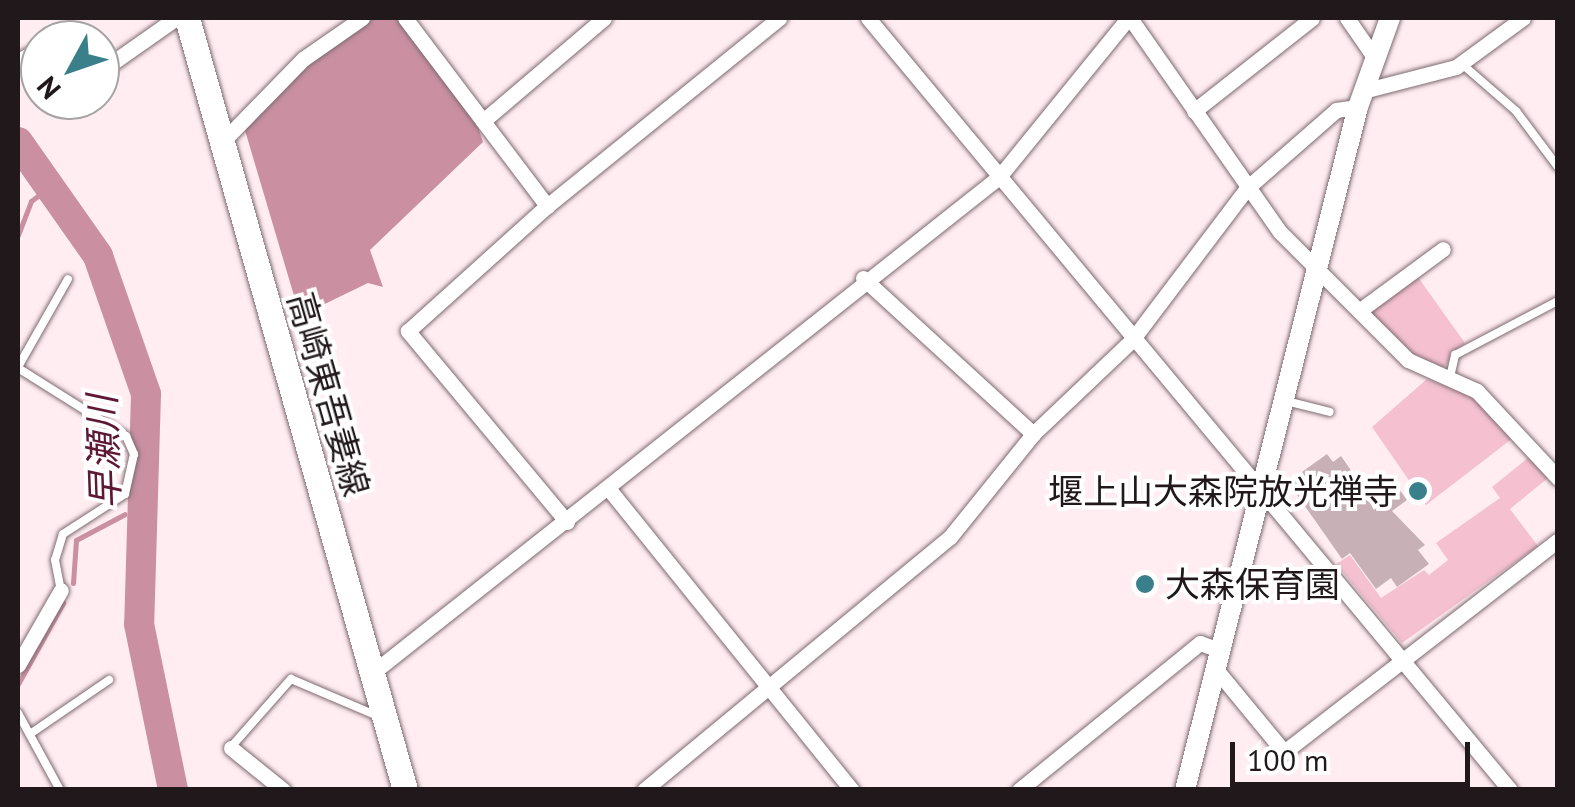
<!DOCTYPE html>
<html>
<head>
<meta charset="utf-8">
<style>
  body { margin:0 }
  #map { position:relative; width:1575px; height:807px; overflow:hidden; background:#ffedf2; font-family:"PT Sans","Noto Sans JP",sans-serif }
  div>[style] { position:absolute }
  .green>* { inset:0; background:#f5c1d1 }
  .water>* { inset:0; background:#ca90a2 }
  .stream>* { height:5px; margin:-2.5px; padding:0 2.5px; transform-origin:2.5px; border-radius:2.5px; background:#ca90a2 }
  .river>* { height:30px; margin:-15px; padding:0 15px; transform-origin:15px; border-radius:15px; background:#ca90a2 }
  .building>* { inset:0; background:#c7b1b7 }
  .roads { filter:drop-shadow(0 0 2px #7d6a70) drop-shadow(0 0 2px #7d6a70) }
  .service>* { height:8px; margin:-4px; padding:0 4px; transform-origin:4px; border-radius:4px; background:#fff }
  .minor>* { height:15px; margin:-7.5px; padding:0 7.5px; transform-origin:7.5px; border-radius:7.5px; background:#fff }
  .tertiary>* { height:20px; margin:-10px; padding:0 10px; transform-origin:10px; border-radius:10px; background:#fff }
  .primary>* { height:25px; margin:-12.5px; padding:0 12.5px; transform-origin:12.5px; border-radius:12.5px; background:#fff }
  .dots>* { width:28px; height:28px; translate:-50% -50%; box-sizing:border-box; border:5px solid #fff; border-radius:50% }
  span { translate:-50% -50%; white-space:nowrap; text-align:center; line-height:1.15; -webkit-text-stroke:8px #fff; paint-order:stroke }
  .street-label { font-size:35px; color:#20181a }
  .poi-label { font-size:35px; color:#20181a }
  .right { translate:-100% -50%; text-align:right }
  .left { translate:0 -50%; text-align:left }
  .water-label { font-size:38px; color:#5e1836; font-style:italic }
  .frame { position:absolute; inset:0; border:20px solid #20181a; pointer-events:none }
  .north { position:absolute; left:20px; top:20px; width:100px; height:100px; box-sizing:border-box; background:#fff; border:2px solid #a6a3a3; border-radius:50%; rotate:230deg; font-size:28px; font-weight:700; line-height:40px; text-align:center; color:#20181a }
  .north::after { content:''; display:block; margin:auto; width:35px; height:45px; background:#3a808b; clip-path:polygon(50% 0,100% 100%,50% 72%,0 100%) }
  .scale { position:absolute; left:1230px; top:742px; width:240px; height:45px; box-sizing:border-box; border:5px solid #20181a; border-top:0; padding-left:12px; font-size:30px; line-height:35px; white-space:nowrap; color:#20181a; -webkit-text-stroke:8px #fff; paint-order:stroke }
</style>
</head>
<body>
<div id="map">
  <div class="green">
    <div style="clip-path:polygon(1415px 273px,1465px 343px,1442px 369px,1411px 356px,1369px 310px)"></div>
    <div style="clip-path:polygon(1427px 379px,1472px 396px,1513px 438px,1426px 505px,1372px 427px)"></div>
    <div style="clip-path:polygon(1529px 457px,1548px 478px,1510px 509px,1538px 546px,1402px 643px,1336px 564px,1350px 555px,1381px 598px,1424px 570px,1429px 575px,1448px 560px,1436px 543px,1500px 498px,1492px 487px)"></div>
  </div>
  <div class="water">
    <div style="clip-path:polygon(370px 18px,400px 18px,475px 118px,483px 142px,370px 250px,383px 287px,368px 283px,300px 316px,244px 127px,304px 64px)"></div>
  </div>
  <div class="stream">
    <div style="left:18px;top:235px;width:36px;rotate:-69deg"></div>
    <div style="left:31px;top:201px;width:25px;rotate:-37deg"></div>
    <div style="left:73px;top:583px;width:43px;rotate:-86deg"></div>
    <div style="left:76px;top:540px;width:55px;rotate:-28deg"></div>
    <div style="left:18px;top:684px;width:93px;rotate:-60.9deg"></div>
  </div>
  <div class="river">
    <div style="left:18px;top:142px;width:139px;rotate:54.9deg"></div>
    <div style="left:98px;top:256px;width:146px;rotate:70.8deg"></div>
    <div style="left:146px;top:394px;width:230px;rotate:91.7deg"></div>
    <div style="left:139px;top:624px;width:169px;rotate:78.4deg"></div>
  </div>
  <div class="building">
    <div style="clip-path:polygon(1327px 454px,1333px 462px,1341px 456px,1371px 499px,1395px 483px,1407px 500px,1392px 511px,1425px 545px,1418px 550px,1429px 564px,1397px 587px,1391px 578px,1376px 589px,1350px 553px,1342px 559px,1288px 482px)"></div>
  </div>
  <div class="roads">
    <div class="service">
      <div style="left:1462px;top:64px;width:72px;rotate:41deg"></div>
      <div style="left:1516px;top:111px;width:70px;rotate:53.1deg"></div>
      <div style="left:18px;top:367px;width:101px;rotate:-60.4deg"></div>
      <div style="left:18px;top:368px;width:128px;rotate:32.2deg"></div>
      <div style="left:126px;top:436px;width:20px;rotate:66deg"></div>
      <div style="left:134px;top:454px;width:41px;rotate:102.7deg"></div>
      <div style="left:125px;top:494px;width:74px;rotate:147.2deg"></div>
      <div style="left:63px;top:534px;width:27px;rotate:107deg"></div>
      <div style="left:55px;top:560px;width:31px;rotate:79deg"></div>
      <div style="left:1450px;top:377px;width:23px;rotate:-77deg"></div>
      <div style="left:1455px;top:355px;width:116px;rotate:-27.7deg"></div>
      <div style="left:1286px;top:401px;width:45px;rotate:14deg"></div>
      <div style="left:18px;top:713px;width:88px;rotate:61.4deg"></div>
      <div style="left:30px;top:734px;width:96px;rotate:-34.4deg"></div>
      <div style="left:231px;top:747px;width:91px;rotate:-48.6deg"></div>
      <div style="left:291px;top:679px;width:97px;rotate:23.1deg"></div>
    </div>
    <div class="minor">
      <div style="left:405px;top:18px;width:236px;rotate:52.9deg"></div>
      <div style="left:868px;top:18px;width:1004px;rotate:50.25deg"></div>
      <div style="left:1130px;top:18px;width:261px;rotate:55deg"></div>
      <div style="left:1280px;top:232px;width:181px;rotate:45deg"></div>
      <div style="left:1408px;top:360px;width:76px;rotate:24.2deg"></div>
      <div style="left:1477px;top:391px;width:119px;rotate:47deg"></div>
      <div style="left:1347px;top:18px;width:47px;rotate:55.3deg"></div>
      <div style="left:58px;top:40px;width:18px;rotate:-27deg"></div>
      <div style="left:18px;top:61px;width:25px;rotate:-29deg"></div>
      <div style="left:102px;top:70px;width:90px;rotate:-35.1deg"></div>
      <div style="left:1363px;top:91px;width:96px;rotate:-14.5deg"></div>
      <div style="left:1456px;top:67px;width:83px;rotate:-36.2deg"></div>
      <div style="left:1194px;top:111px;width:150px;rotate:-38.2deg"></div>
      <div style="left:483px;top:121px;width:159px;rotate:-40.4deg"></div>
      <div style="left:222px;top:142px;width:116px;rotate:-45.7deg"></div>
      <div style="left:303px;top:59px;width:72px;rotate:-34.8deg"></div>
      <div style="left:863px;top:278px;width:231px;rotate:42.5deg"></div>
      <div style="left:1359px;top:311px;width:104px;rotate:-36.4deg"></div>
      <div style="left:608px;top:488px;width:388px;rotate:51.1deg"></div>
      <div style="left:567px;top:522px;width:249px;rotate:-129.8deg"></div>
      <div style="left:408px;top:331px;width:187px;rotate:-42deg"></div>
      <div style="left:547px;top:206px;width:299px;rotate:-39deg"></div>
      <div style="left:18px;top:665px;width:86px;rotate:-60.2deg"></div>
      <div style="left:1214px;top:667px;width:110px;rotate:50.5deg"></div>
      <div style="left:1284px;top:752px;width:346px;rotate:-37.7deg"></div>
      <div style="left:371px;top:674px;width:801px;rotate:-38.36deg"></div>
      <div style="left:999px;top:177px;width:205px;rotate:-50.9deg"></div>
      <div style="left:231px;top:748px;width:67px;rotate:38.9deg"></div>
      <div style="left:644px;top:790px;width:397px;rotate:-39.6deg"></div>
      <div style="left:950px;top:537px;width:132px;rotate:-51.1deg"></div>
      <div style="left:1033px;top:434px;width:137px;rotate:-43.5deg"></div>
      <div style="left:1132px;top:340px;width:191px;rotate:-52.9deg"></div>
      <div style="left:1247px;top:188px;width:118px;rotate:-41.2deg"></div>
      <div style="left:1336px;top:110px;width:22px;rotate:-8deg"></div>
      <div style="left:1019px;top:790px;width:233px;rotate:-39.1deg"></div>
      <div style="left:1200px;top:643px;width:20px;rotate:20deg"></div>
    </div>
    <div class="tertiary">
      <div style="left:1185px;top:790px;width:705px;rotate:-75.79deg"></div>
      <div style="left:1358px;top:107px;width:95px;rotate:-70.2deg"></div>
    </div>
    <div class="primary">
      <div style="left:187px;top:18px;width:802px;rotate:74.23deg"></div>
    </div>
  </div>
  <div class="dots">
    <div style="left:1418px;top:491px;background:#3a808b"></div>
    <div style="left:1145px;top:584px;background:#3a808b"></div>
  </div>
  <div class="street-label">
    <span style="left:329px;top:394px;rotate:74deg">高崎東吾妻線</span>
  </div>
  <div class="poi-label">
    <span class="right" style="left:1398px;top:491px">堰上山大森院放光禅寺</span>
    <span class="left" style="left:1165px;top:584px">大森保育園</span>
  </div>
  <div class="water-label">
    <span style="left:103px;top:452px;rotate:-92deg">早瀬川</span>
  </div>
  <div class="frame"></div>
  <div class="north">N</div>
  <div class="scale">100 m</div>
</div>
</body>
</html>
